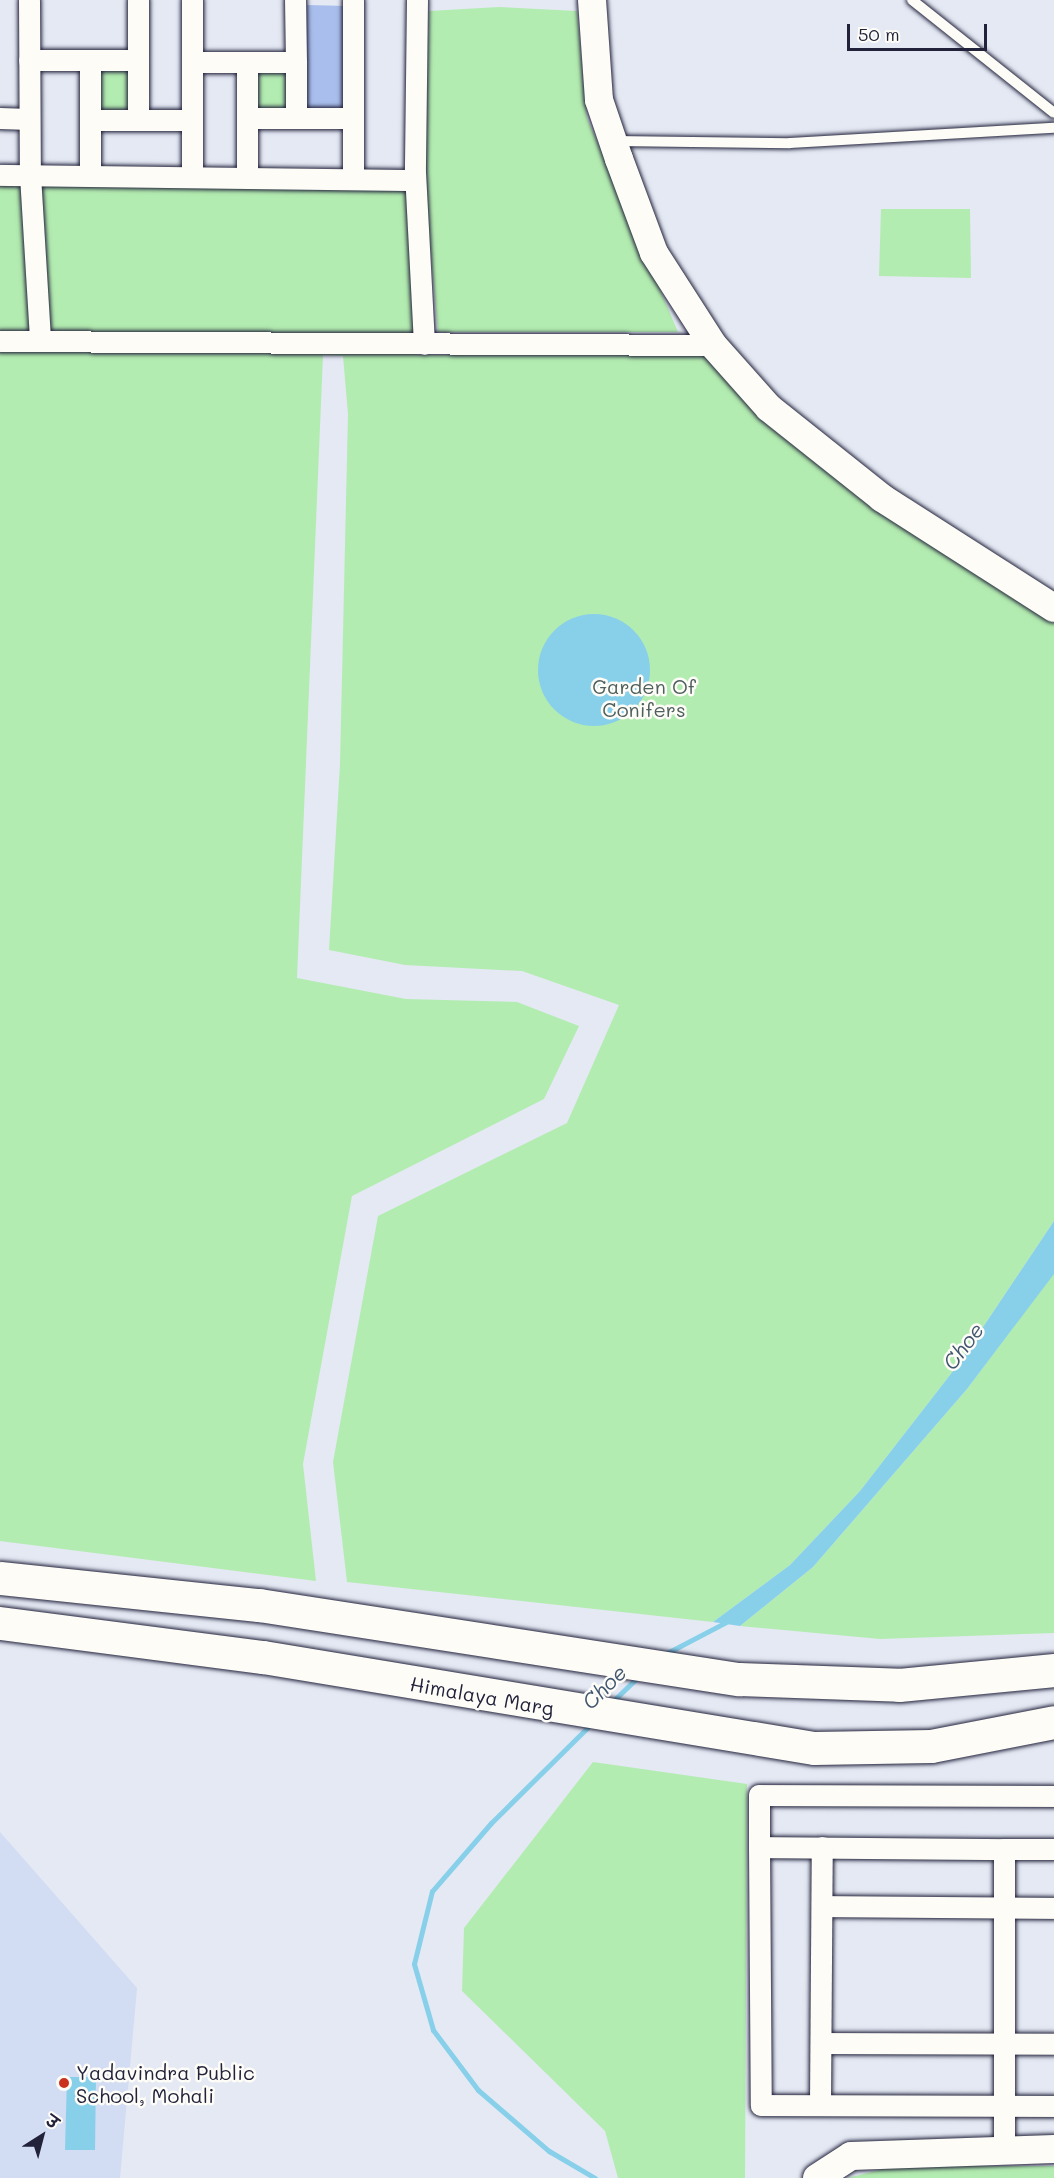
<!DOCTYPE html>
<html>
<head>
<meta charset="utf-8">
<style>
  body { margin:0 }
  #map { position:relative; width:1054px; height:2178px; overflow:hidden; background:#e4e9f4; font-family:Mali,"Playpen Sans Deva",sans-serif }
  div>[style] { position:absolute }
  .built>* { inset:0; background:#d2dcf2 }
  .green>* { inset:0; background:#b3ecb0 }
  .water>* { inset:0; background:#88d0ea }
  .round { border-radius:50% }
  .stream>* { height:5px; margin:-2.5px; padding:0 2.5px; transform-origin:2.5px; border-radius:2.5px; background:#88d0ea }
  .building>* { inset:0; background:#a9beec }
  .roads { filter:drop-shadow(0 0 2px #22223b) drop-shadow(0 0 2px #22223b) }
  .lane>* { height:10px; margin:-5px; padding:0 5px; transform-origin:5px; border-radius:5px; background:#fdfcf7 }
  .street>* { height:21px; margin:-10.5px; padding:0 10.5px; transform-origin:10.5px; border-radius:10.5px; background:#fdfcf7 }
  .secondary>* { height:28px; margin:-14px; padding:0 14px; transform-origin:14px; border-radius:14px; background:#fdfcf7 }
  .primary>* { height:33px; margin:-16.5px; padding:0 16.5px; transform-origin:16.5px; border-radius:16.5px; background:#fdfcf7 }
  .dots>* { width:16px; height:16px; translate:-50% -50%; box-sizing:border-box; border:3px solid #fdfcf7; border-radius:50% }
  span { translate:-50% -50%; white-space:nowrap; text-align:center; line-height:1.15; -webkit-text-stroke:5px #fdfcf7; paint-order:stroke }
  .park-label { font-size:20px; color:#4e5f5e }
  .street-label { font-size:20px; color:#22223b }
  .poi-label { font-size:20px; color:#22223b }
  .left { translate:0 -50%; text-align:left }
  .water-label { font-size:21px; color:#415670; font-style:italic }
  .north { position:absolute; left:12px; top:2106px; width:60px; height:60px; -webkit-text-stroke:4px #fdfcf7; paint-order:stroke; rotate:36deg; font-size:16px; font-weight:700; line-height:24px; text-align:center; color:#22223b }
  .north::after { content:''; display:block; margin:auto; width:21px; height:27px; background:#22223b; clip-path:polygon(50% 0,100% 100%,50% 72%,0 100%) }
  .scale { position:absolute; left:847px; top:24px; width:140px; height:27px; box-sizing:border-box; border:3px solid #22223b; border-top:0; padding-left:8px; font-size:18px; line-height:21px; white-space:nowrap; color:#22223b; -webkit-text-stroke:4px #fdfcf7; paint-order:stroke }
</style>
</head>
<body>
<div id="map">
  <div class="built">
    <div style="clip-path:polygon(0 1832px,137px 1988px,120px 2178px,0 2178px)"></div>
  </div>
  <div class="green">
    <div style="clip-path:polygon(499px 7px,577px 11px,587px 118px,678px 332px,438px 332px,425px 190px,429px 11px)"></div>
    <div style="clip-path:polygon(96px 65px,133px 67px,132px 113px,96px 112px)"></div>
    <div style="clip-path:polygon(254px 67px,290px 68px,290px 111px,253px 112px)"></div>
    <div style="clip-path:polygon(0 182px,417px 184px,417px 355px,718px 355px,791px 437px,1054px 607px,1054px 1221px,957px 1366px,860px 1491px,790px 1565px,713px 1622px,347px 1582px,333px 1462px,378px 1216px,567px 1123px,619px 1005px,522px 971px,405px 965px,329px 950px,340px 764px,348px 414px,343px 356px,323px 355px,297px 978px,406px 999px,517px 1002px,579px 1026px,544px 1099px,352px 1196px,303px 1464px,316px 1581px,0 1541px)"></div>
    <div style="clip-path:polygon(881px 209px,970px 209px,971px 278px,879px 276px)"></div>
    <div style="clip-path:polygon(1054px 1273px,1054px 1633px,880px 1639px,740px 1626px,813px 1567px,967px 1389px)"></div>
    <div style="clip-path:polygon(593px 1762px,747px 1784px,745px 2178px,618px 2178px,605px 2131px,462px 1991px,464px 1928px)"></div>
    <div style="clip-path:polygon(894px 2166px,1054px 2166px,1054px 2178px,848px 2178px)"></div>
  </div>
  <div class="water">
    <div class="round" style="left:538px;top:614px;width:112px;height:112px"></div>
    <div style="clip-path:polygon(1054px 1221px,1054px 1274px,967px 1389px,813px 1567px,740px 1626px,713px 1622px,790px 1565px,860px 1491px,957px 1366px)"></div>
    <div style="clip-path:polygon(67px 2077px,96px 2077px,95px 2150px,65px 2150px)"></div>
  </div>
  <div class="stream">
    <div style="left:665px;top:1654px;width:71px;rotate:-27.6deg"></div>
    <div style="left:612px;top:1702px;width:39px;rotate:-44deg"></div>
    <div style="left:591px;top:1724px;width:141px;rotate:135.3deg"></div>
    <div style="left:491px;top:1823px;width:90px;rotate:130.9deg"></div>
    <div style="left:432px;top:1891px;width:75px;rotate:103.9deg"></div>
    <div style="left:414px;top:1964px;width:69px;rotate:73.9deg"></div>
    <div style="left:433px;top:2030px;width:75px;rotate:53.1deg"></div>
    <div style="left:478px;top:2090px;width:94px;rotate:40.7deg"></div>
    <div style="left:549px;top:2151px;width:53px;rotate:30.4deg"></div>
  </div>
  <div class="building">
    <div style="clip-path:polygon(307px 5px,347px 6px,344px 113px,305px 112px)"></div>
  </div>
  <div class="roads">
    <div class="lane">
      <div style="left:912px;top:0;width:181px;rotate:38.5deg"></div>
      <div style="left:614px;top:141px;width:176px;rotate:0.7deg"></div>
      <div style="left:790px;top:143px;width:264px;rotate:-3.3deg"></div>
    </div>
    <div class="street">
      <div style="left:29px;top:0;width:175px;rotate:89.7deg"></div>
      <div style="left:30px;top:175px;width:165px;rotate:86.5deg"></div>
      <div style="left:138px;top:0;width:120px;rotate:90deg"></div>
      <div style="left:417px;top:0;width:172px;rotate:90.7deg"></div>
      <div style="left:415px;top:172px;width:172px;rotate:87deg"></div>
      <div style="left:29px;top:60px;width:109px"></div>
      <div style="left:192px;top:62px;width:55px"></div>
      <div style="left:0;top:118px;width:29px;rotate:2deg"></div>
      <div style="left:248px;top:118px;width:105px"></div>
      <div style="left:296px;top:118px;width:56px;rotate:-90deg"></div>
      <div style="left:90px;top:120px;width:102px"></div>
      <div style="left:90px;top:174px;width:114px;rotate:-90deg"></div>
      <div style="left:192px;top:174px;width:174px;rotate:-90deg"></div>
      <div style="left:0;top:175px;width:415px;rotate:0.7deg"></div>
      <div style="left:247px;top:176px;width:114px;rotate:-90deg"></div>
      <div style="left:247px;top:62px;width:49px"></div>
      <div style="left:296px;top:62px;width:62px;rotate:-90.9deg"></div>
      <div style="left:353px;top:178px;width:178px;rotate:-90deg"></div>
      <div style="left:0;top:341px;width:713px;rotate:0.32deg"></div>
      <div style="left:1054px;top:1796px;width:295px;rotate:-179.8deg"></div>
      <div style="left:759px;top:1795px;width:52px;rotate:90deg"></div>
      <div style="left:759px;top:1847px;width:258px;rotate:89.6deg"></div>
      <div style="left:761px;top:2105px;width:293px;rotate:0.2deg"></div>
      <div style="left:759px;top:1847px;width:245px;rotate:0.5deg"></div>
      <div style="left:822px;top:1906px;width:232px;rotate:0.5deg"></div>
      <div style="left:821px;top:2043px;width:233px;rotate:0.2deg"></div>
      <div style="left:820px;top:2103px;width:256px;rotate:-89.6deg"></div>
      <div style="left:1004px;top:2149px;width:300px;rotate:-90deg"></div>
      <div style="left:1004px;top:1849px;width:50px"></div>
    </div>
    <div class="secondary">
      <div style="left:592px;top:0;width:100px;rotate:86deg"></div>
      <div style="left:599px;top:100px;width:62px;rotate:71.3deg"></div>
      <div style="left:619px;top:159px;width:100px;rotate:69.6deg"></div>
      <div style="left:654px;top:253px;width:109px;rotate:57.3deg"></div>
      <div style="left:713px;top:345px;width:84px;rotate:48.4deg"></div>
      <div style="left:769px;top:408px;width:144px;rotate:38.5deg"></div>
      <div style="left:882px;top:498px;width:204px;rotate:32.6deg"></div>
      <div style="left:817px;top:2178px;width:40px;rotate:-32.9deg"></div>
      <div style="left:851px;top:2156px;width:203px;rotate:-2deg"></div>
    </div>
    <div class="primary">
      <div style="left:0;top:1578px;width:260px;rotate:6deg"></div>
      <div style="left:259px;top:1605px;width:486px;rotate:8.8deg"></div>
      <div style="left:739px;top:1679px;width:160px;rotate:2.1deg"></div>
      <div style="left:899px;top:1685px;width:156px;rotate:-5.5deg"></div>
      <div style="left:0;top:1623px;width:265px;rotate:7.4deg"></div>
      <div style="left:263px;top:1657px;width:558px;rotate:9.38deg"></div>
      <div style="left:814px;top:1748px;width:117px;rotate:-1deg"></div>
      <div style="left:931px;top:1746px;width:125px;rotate:-11deg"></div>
    </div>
  </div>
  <div class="dots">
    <div style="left:64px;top:2083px;background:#c8321e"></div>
  </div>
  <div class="park-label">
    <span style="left:644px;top:698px">Garden Of<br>Conifers</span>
  </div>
  <div class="street-label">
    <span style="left:482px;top:1696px;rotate:10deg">Himalaya Marg</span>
  </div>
  <div class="poi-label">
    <span class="left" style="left:76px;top:2084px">Yadavindra Public<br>School, Mohali</span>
  </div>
  <div class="water-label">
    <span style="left:963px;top:1346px;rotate:-53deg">Choe</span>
    <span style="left:604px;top:1687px;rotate:-45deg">Choe</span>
  </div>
  <div class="north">उ</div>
  <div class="scale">50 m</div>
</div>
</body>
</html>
